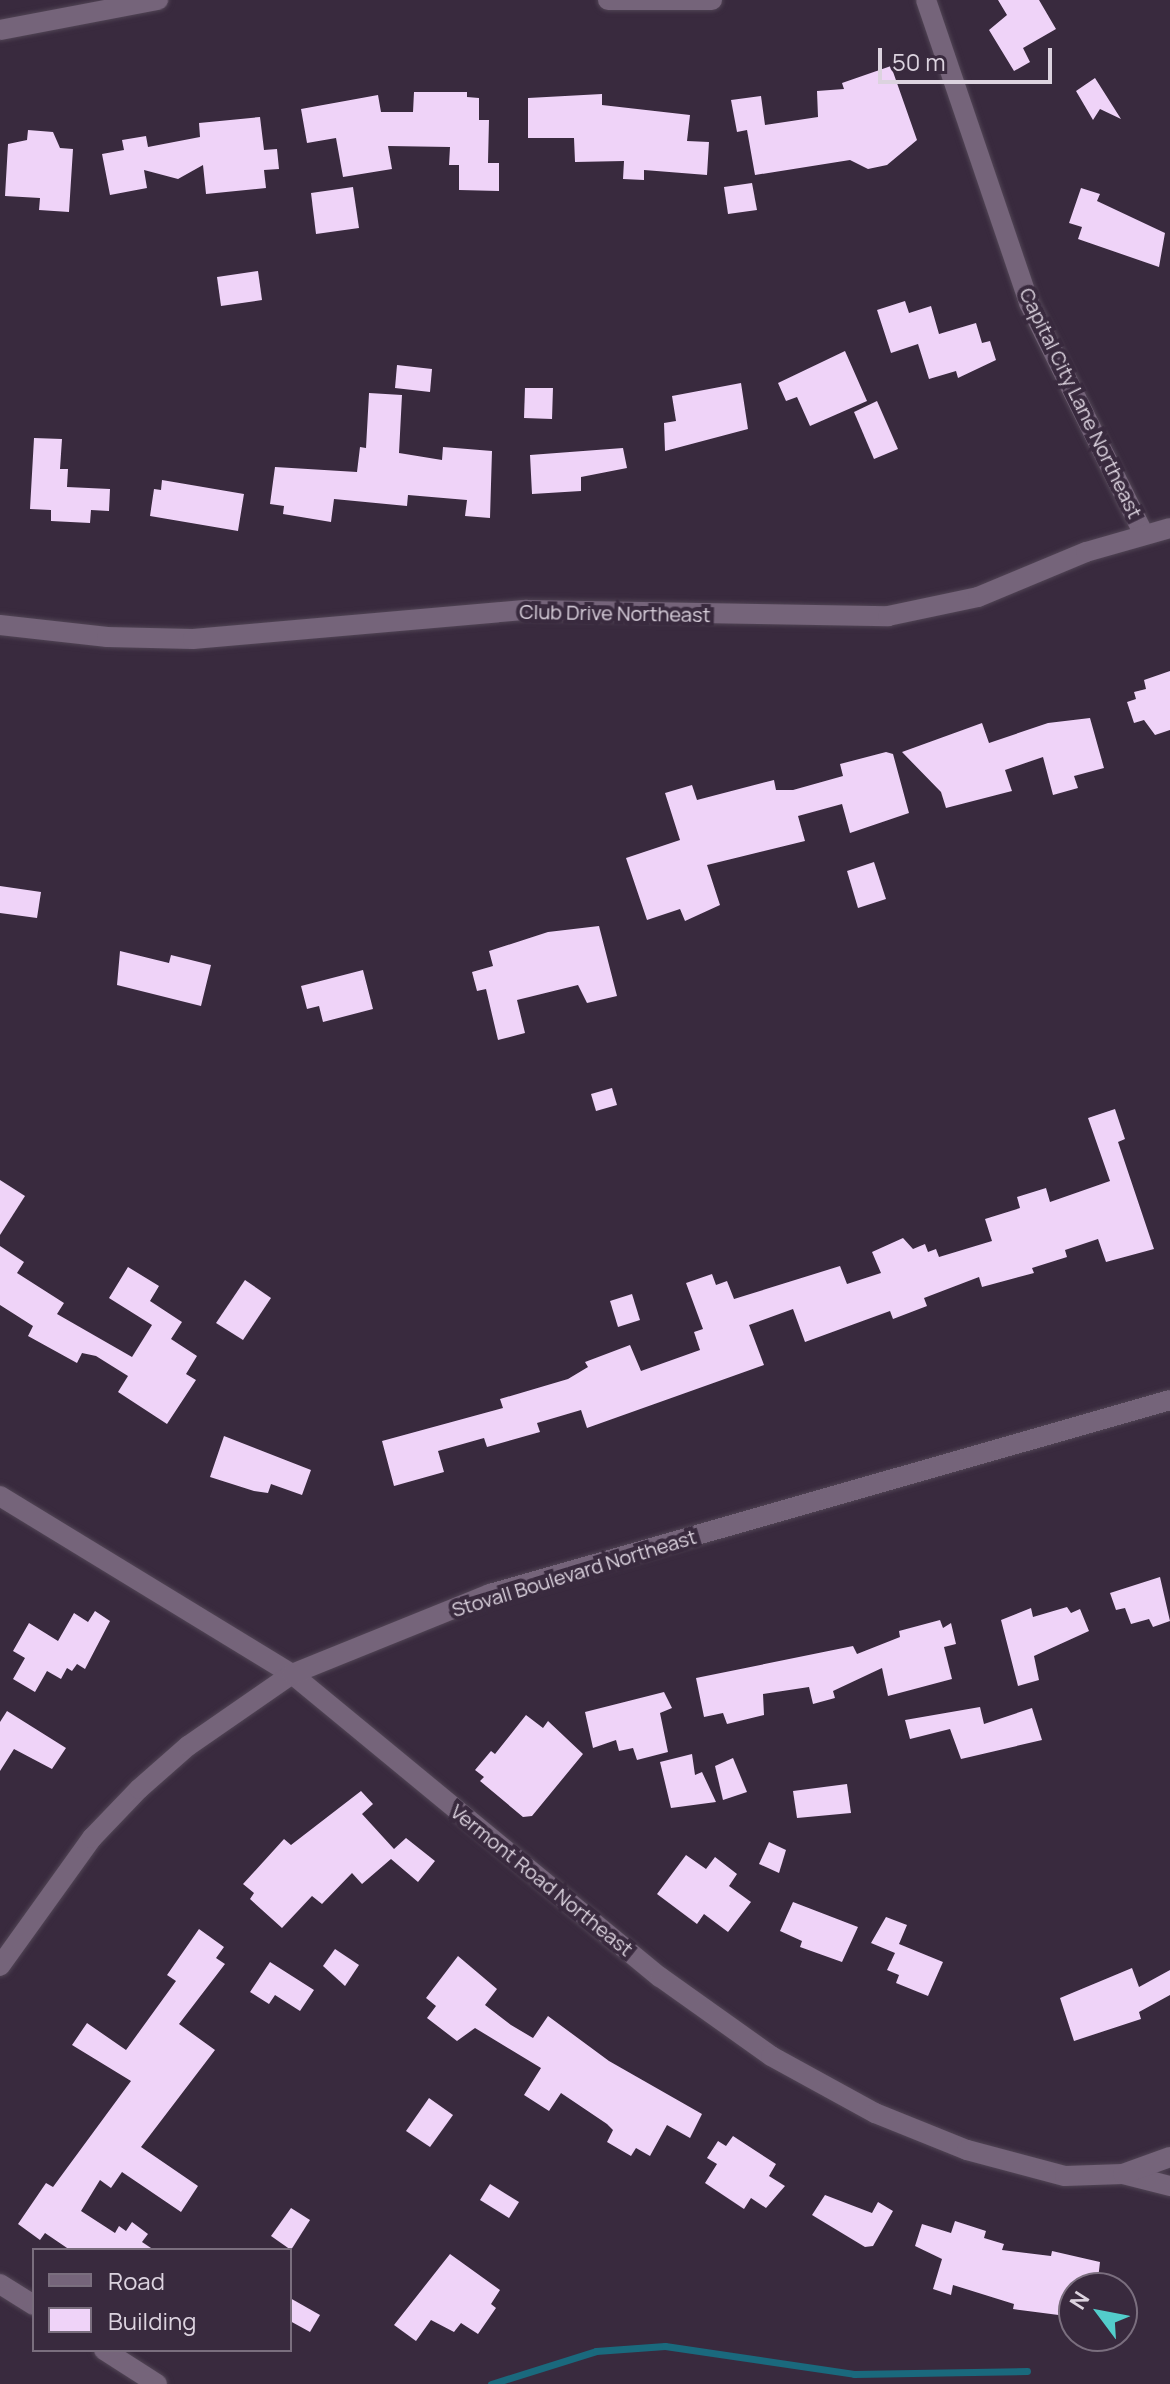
<!DOCTYPE html>
<html>
<head>
<meta charset="utf-8">
<style>
  body { margin:0 }
  #map { position:relative; width:1170px; height:2384px; overflow:hidden; background:#392a3e; font-family:Manrope,sans-serif }
  div>[style] { position:absolute }
  .stream>* { height:7px; margin:-3.5px; padding:0 3.5px; transform-origin:3.5px; border-radius:3.5px; background:#1a697d }
  .building>* { inset:0; background:#efd3f8 }
  .roads { filter:drop-shadow(0 0 2px #514555) drop-shadow(0 0 2px #514555) }
  .minor>* { height:20px; margin:-10px; padding:0 10px; transform-origin:10px; border-radius:10px; background:#75647a }
  .secondary>* { height:20px; margin:-10px; padding:0 10px; transform-origin:10px; border-radius:10px; background:#75647a }
  span { translate:-50% -50%; white-space:nowrap; text-align:center; line-height:1.15; -webkit-text-stroke:8px #392a3e; paint-order:stroke }
  .street-label { font-size:20px; color:#dcd3df }
  .legend { position:absolute; left:32px; top:2248px; width:260px; height:104px; box-sizing:border-box; background:#392a3e; border:2px solid #7a6e7e; margin:0; padding:10px 14px; list-style:none; font-size:24px; color:#dcd3df }
  .legend li { display:flex; align-items:center; gap:16px; height:40px }
  .legend b { width:40px; border:2px solid #7a6e7e }
  .north { position:absolute; left:1058px; top:2272px; width:80px; height:80px; box-sizing:border-box; background:#392a3e; border:2px solid #7a6e7e; border-radius:50%; rotate:302deg; font-size:22px; font-weight:700; line-height:32px; text-align:center; color:#dcd3df }
  .north::after { content:''; display:block; margin:auto; width:28px; height:36px; background:#53cdcb; clip-path:polygon(50% 0,100% 100%,50% 72%,0 100%) }
  .scale { position:absolute; left:878px; top:48px; width:174px; height:36px; box-sizing:border-box; border:4px solid #dcd3df; border-top:0; padding-left:10px; font-size:24px; line-height:28px; white-space:nowrap; color:#dcd3df; -webkit-text-stroke:6px #392a3e; paint-order:stroke }
</style>
</head>
<body>
<div id="map">
  <div class="stream">
    <div style="left:491px;top:2384px;width:110px;rotate:-17.4deg"></div>
    <div style="left:596px;top:2351px;width:69px;rotate:-4.1deg"></div>
    <div style="left:665px;top:2346px;width:191px;rotate:8.4deg"></div>
    <div style="left:854px;top:2374px;width:173px;rotate:-1deg"></div>
  </div>
  <div class="building">
    <div style="clip-path:polygon(998px 0,1039px 0,1056px 29px,1023px 48px,1030px 62px,1014px 71px,989px 30px,1007px 15px)"></div>
    <div style="clip-path:polygon(891px 66px,917px 140px,887px 165px,868px 169px,850px 160px,755px 175px,747px 130px,737px 132px,731px 100px,761px 96px,765px 125px,818px 117px,817px 91px,844px 89px,842px 83px)"></div>
    <div style="clip-path:polygon(1095px 78px,1121px 119px,1100px 109px,1093px 120px,1076px 91px)"></div>
    <div style="clip-path:polygon(414px 92px,467px 92px,467px 97px,479px 98px,479px 120px,489px 120px,488px 163px,499px 163px,499px 191px,459px 190px,459px 165px,449px 165px,450px 147px,388px 146px,392px 169px,343px 177px,336px 138px,307px 143px,301px 109px,378px 95px,381px 112px,413px 112px)"></div>
    <div style="clip-path:polygon(602px 94px,602px 105px,690px 115px,687px 141px,709px 142px,707px 175px,644px 170px,644px 180px,623px 179px,624px 161px,575px 162px,574px 138px,528px 138px,528px 98px)"></div>
    <div style="clip-path:polygon(260px 117px,264px 150px,277px 149px,279px 169px,264px 170px,266px 188px,206px 194px,203px 165px,178px 179px,144px 170px,147px 188px,110px 195px,102px 154px,124px 150px,122px 140px,146px 136px,148px 147px,200px 137px,199px 123px)"></div>
    <div style="clip-path:polygon(28px 130px,53px 132px,60px 148px,73px 149px,69px 212px,39px 210px,40px 198px,5px 196px,8px 144px,27px 140px)"></div>
    <div style="clip-path:polygon(752px 183px,757px 210px,728px 214px,724px 187px)"></div>
    <div style="clip-path:polygon(353px 187px,359px 228px,316px 234px,311px 193px)"></div>
    <div style="clip-path:polygon(1081px 188px,1100px 194px,1097px 201px,1165px 233px,1159px 267px,1078px 239px,1082px 227px,1069px 223px)"></div>
    <div style="clip-path:polygon(258px 271px,262px 300px,221px 306px,217px 277px)"></div>
    <div style="clip-path:polygon(905px 301px,909px 313px,931px 306px,939px 334px,976px 323px,982px 343px,990px 341px,996px 360px,958px 378px,956px 371px,929px 379px,918px 344px,891px 353px,877px 310px)"></div>
    <div style="clip-path:polygon(845px 351px,867px 401px,810px 426px,797px 397px,786px 401px,778px 383px)"></div>
    <div style="clip-path:polygon(397px 365px,432px 369px,430px 392px,395px 388px)"></div>
    <div style="clip-path:polygon(741px 383px,748px 429px,665px 451px,664px 423px,676px 421px,672px 396px)"></div>
    <div style="clip-path:polygon(525px 388px,553px 388px,552px 419px,524px 418px)"></div>
    <div style="clip-path:polygon(369px 393px,402px 395px,399px 453px,442px 460px,443px 447px,492px 451px,490px 518px,465px 516px,467px 500px,408px 495px,407px 506px,334px 499px,331px 522px,283px 514px,284px 506px,270px 504px,275px 467px,357px 472px,360px 447px,366px 448px)"></div>
    <div style="clip-path:polygon(877px 401px,898px 449px,874px 459px,854px 412px)"></div>
    <div style="clip-path:polygon(34px 438px,62px 439px,60px 469px,68px 469px,67px 487px,110px 489px,109px 511px,91px 510px,90px 523px,51px 521px,51px 510px,30px 509px)"></div>
    <div style="clip-path:polygon(623px 448px,627px 468px,581px 477px,581px 491px,532px 494px,530px 455px)"></div>
    <div style="clip-path:polygon(162px 480px,244px 494px,238px 531px,150px 516px,154px 489px,161px 490px)"></div>
    <div style="clip-path:polygon(1170px 671px,1170px 730px,1155px 735px,1144px 720px,1134px 723px,1127px 702px,1136px 699px,1134px 692px,1146px 689px,1144px 680px)"></div>
    <div style="clip-path:polygon(1090px 718px,1104px 768px,1074px 776px,1078px 788px,1053px 795px,1043px 757px,1005px 770px,1012px 791px,946px 808px,941px 792px,902px 752px,982px 723px,989px 743px,1048px 723px)"></div>
    <div style="clip-path:polygon(886px 752px,893px 754px,909px 813px,850px 833px,842px 804px,798px 816px,805px 841px,707px 865px,720px 905px,685px 921px,680px 909px,647px 920px,626px 858px,680px 840px,665px 793px,692px 785px,697px 800px,774px 780px,776px 790px,793px 790px,843px 776px,840px 764px)"></div>
    <div style="clip-path:polygon(874px 862px,886px 899px,858px 908px,847px 871px)"></div>
    <div style="clip-path:polygon(0 886px,41px 892px,37px 918px,0 913px)"></div>
    <div style="clip-path:polygon(599px 926px,617px 996px,587px 1003px,578px 985px,517px 1000px,525px 1033px,498px 1040px,486px 989px,477px 991px,472px 972px,493px 966px,489px 951px,548px 932px)"></div>
    <div style="clip-path:polygon(120px 951px,169px 963px,171px 955px,211px 965px,201px 1006px,117px 985px)"></div>
    <div style="clip-path:polygon(363px 970px,373px 1009px,323px 1022px,319px 1006px,307px 1009px,301px 986px)"></div>
    <div style="clip-path:polygon(612px 1088px,617px 1105px,596px 1111px,591px 1094px)"></div>
    <div style="clip-path:polygon(1115px 1109px,1125px 1139px,1118px 1142px,1154px 1249px,1106px 1262px,1098px 1239px,1065px 1250px,1067px 1257px,1032px 1268px,1034px 1273px,982px 1287px,979px 1277px,924px 1298px,927px 1306px,893px 1319px,890px 1311px,805px 1342px,793px 1309px,749px 1325px,764px 1365px,587px 1428px,581px 1410px,537px 1423px,540px 1432px,487px 1447px,484px 1438px,438px 1451px,444px 1472px,394px 1486px,382px 1441px,503px 1408px,500px 1399px,568px 1379px,588px 1367px,585px 1362px,630px 1345px,641px 1371px,700px 1350px,694px 1332px,703px 1329px,686px 1283px,712px 1274px,716px 1285px,727px 1281px,734px 1299px,840px 1266px,847px 1284px,881px 1273px,872px 1252px,903px 1238px,913px 1249px,925px 1244px,928px 1252px,936px 1249px,939px 1257px,992px 1241px,985px 1219px,1020px 1208px,1017px 1197px,1046px 1188px,1050px 1202px,1110px 1181px,1088px 1118px)"></div>
    <div style="clip-path:polygon(0 1180px,25px 1196px,0 1235px)"></div>
    <div style="clip-path:polygon(0 1246px,24px 1262px,17px 1273px,64px 1303px,57px 1314px,132px 1357px,152px 1325px,109px 1298px,128px 1267px,159px 1286px,150px 1301px,182px 1322px,171px 1339px,197px 1356px,186px 1374px,196px 1380px,167px 1424px,118px 1392px,128px 1376px,96px 1356px,82px 1353px,77px 1363px,28px 1336px,33px 1326px,0 1305px)"></div>
    <div style="clip-path:polygon(245px 1280px,271px 1298px,243px 1340px,216px 1323px)"></div>
    <div style="clip-path:polygon(632px 1294px,640px 1320px,618px 1327px,610px 1301px)"></div>
    <div style="clip-path:polygon(224px 1436px,311px 1470px,302px 1495px,271px 1484px,268px 1493px,254px 1491px,210px 1477px)"></div>
    <div style="clip-path:polygon(1160px 1577px,1170px 1621px,1153px 1627px,1149px 1619px,1131px 1624px,1125px 1608px,1116px 1610px,1110px 1593px)"></div>
    <div style="clip-path:polygon(1067px 1607px,1071px 1613px,1080px 1609px,1089px 1631px,1034px 1656px,1039px 1680px,1018px 1686px,1001px 1620px,1031px 1608px,1033px 1617px)"></div>
    <div style="clip-path:polygon(95px 1611px,110px 1621px,85px 1669px,77px 1664px,72px 1671px,67px 1668px,61px 1679px,47px 1671px,35px 1692px,13px 1679px,25px 1658px,13px 1651px,29px 1623px,58px 1641px,74px 1613px,88px 1622px)"></div>
    <div style="clip-path:polygon(940px 1620px,943px 1628px,951px 1623px,956px 1644px,944px 1647px,952px 1679px,888px 1696px,882px 1668px,833px 1691px,835px 1698px,813px 1704px,809px 1687px,763px 1694px,764px 1715px,727px 1724px,723px 1713px,704px 1717px,696px 1678px,853px 1646px,857px 1654px,900px 1637px,899px 1631px)"></div>
    <div style="clip-path:polygon(664px 1692px,672px 1708px,660px 1713px,668px 1752px,637px 1760px,633px 1748px,619px 1751px,616px 1740px,593px 1748px,585px 1712px)"></div>
    <div style="clip-path:polygon(980px 1707px,984px 1724px,1032px 1708px,1042px 1740px,961px 1759px,950px 1729px,910px 1739px,905px 1720px)"></div>
    <div style="clip-path:polygon(7px 1711px,66px 1748px,52px 1769px,14px 1749px,0 1771px,0 1722px)"></div>
    <div style="clip-path:polygon(526px 1715px,543px 1728px,548px 1721px,583px 1754px,532px 1816px,523px 1817px,480px 1781px,484px 1777px,475px 1770px,491px 1751px,495px 1754px)"></div>
    <div style="clip-path:polygon(692px 1754px,695px 1775px,702px 1772px,716px 1802px,671px 1808px,660px 1762px)"></div>
    <div style="clip-path:polygon(733px 1758px,747px 1792px,723px 1800px,715px 1766px)"></div>
    <div style="clip-path:polygon(847px 1784px,851px 1813px,797px 1818px,793px 1791px)"></div>
    <div style="clip-path:polygon(361px 1791px,373px 1804px,362px 1814px,394px 1849px,406px 1838px,435px 1861px,418px 1882px,391px 1859px,362px 1884px,352px 1873px,322px 1904px,312px 1896px,282px 1928px,250px 1899px,254px 1893px,243px 1884px,284px 1839px,291px 1845px)"></div>
    <div style="clip-path:polygon(769px 1842px,786px 1850px,779px 1873px,759px 1864px)"></div>
    <div style="clip-path:polygon(686px 1855px,706px 1869px,715px 1857px,737px 1874px,729px 1886px,751px 1902px,728px 1932px,704px 1914px,697px 1924px,657px 1894px)"></div>
    <div style="clip-path:polygon(793px 1902px,858px 1927px,842px 1962px,800px 1947px,802px 1941px,780px 1931px)"></div>
    <div style="clip-path:polygon(886px 1917px,907px 1925px,899px 1944px,943px 1962px,928px 1996px,896px 1983px,899px 1975px,887px 1970px,895px 1953px,871px 1943px)"></div>
    <div style="clip-path:polygon(199px 1929px,224px 1947px,216px 1958px,225px 1964px,179px 2024px,215px 2050px,141px 2147px,198px 2186px,181px 2212px,122px 2172px,111px 2188px,100px 2180px,81px 2211px,115px 2233px,119px 2226px,126px 2231px,132px 2222px,148px 2234px,142px 2242px,154px 2250px,70px 2250px,45px 2233px,40px 2240px,18px 2224px,46px 2183px,53px 2187px,131px 2081px,72px 2045px,87px 2023px,126px 2050px,176px 1981px,167px 1975px)"></div>
    <div style="clip-path:polygon(335px 1949px,359px 1965px,345px 1986px,323px 1966px)"></div>
    <div style="clip-path:polygon(458px 1956px,497px 1989px,485px 2005px,511px 2025px,533px 2038px,548px 2016px,609px 2061px,702px 2114px,690px 2138px,667px 2125px,650px 2156px,636px 2148px,631px 2156px,607px 2142px,613px 2130px,607px 2124px,561px 2093px,549px 2111px,524px 2095px,541px 2068px,475px 2028px,457px 2041px,427px 2018px,436px 2006px,426px 1998px)"></div>
    <div style="clip-path:polygon(270px 1962px,314px 1990px,300px 2011px,275px 1995px,269px 2004px,250px 1992px)"></div>
    <div style="clip-path:polygon(1132px 1968px,1139px 1987px,1170px 1970px,1170px 1995px,1139px 2012px,1141px 2019px,1074px 2041px,1060px 1998px)"></div>
    <div style="clip-path:polygon(429px 2098px,453px 2115px,430px 2147px,406px 2131px)"></div>
    <div style="clip-path:polygon(733px 2136px,776px 2164px,769px 2176px,785px 2186px,766px 2208px,751px 2198px,744px 2209px,705px 2183px,717px 2164px,707px 2158px,718px 2141px,726px 2146px)"></div>
    <div style="clip-path:polygon(490px 2184px,519px 2202px,509px 2218px,480px 2200px)"></div>
    <div style="clip-path:polygon(825px 2195px,872px 2213px,878px 2202px,893px 2211px,873px 2246px,865px 2247px,812px 2215px)"></div>
    <div style="clip-path:polygon(291px 2208px,310px 2220px,291px 2250px,271px 2236px)"></div>
    <div style="clip-path:polygon(955px 2221px,986px 2231px,984px 2238px,1004px 2244px,1002px 2250px,1051px 2256px,1052px 2251px,1100px 2262px,1097px 2288px,1074px 2288px,1074px 2317px,1013px 2309px,1014px 2304px,953px 2285px,951px 2295px,933px 2289px,942px 2259px,915px 2246px,922px 2224px,951px 2233px)"></div>
    <div style="clip-path:polygon(450px 2254px,500px 2290px,491px 2304px,496px 2308px,478px 2334px,461px 2323px,454px 2332px,431px 2320px,416px 2341px,394px 2325px)"></div>
    <div style="clip-path:polygon(290px 2298px,320px 2315px,310px 2332px,290px 2321px)"></div>
  </div>
  <div class="roads">
    <div class="minor">
      <div style="left:608px;top:0;width:104px"></div>
      <div style="left:926px;top:0;width:320px;rotate:71.2deg"></div>
      <div style="left:1029px;top:303px;width:257px;rotate:63.6deg"></div>
      <div style="left:0;top:30px;width:161px;rotate:-10.8deg"></div>
      <div style="left:0;top:625px;width:108px;rotate:6.4deg"></div>
      <div style="left:107px;top:637px;width:86px;rotate:1.3deg"></div>
      <div style="left:193px;top:639px;width:335px;rotate:-5deg"></div>
      <div style="left:527px;top:610px;width:361px;rotate:1deg"></div>
      <div style="left:888px;top:616px;width:92px;rotate:-11.9deg"></div>
      <div style="left:978px;top:597px;width:117px;rotate:-22.6deg"></div>
      <div style="left:1086px;top:552px;width:87px;rotate:-15.9deg"></div>
      <div style="left:0;top:1496px;width:342px;rotate:31.4deg"></div>
      <div style="left:292px;top:1674px;width:477px;rotate:39.5deg"></div>
      <div style="left:660px;top:1977px;width:136px;rotate:35.4deg"></div>
      <div style="left:771px;top:2056px;width:119px;rotate:28.7deg"></div>
      <div style="left:875px;top:2113px;width:99px;rotate:21.9deg"></div>
      <div style="left:967px;top:2150px;width:101px;rotate:14.9deg"></div>
      <div style="left:1065px;top:2176px;width:58px;rotate:-2deg"></div>
      <div style="left:1123px;top:2174px;width:49px;rotate:14.3deg"></div>
      <div style="left:0;top:1966px;width:158px;rotate:-54.3deg"></div>
      <div style="left:92px;top:1838px;width:68px;rotate:-46.2deg"></div>
      <div style="left:139px;top:1789px;width:65px;rotate:-41.3deg"></div>
      <div style="left:188px;top:1746px;width:126px;rotate:-34.7deg"></div>
      <div style="left:292px;top:1674px;width:214px;rotate:-22deg"></div>
      <div style="left:490px;top:1594px;width:707px;rotate:-15.92deg"></div>
      <div style="left:1123px;top:2174px;width:50px;rotate:-19.9deg"></div>
    </div>
    <div class="secondary">
      <div style="left:0;top:2284px;width:40px;rotate:32deg"></div>
      <div style="left:104px;top:2350px;width:63px;rotate:32.7deg"></div>
    </div>
  </div>
  <div class="street-label">
    <span style="left:1081px;top:403px;rotate:64deg">Capital City Lane Northeast</span>
    <span style="left:615px;top:613px;rotate:1deg">Club Drive Northeast</span>
    <span style="left:574px;top:1573px;rotate:-17deg">Stovall Boulevard Northeast</span>
    <span style="left:542px;top:1880px;rotate:39deg">Vermont Road Northeast</span>
  </div>
  <ul class="legend">
  <li><b style="height:10px;background:#75647a"></b>Road</li>
  <li><b style="height:22px;background:#efd3f8"></b>Building</li>
  </ul>
  <div class="north">N</div>
  <div class="scale">50 m</div>
</div>
</body>
</html>
